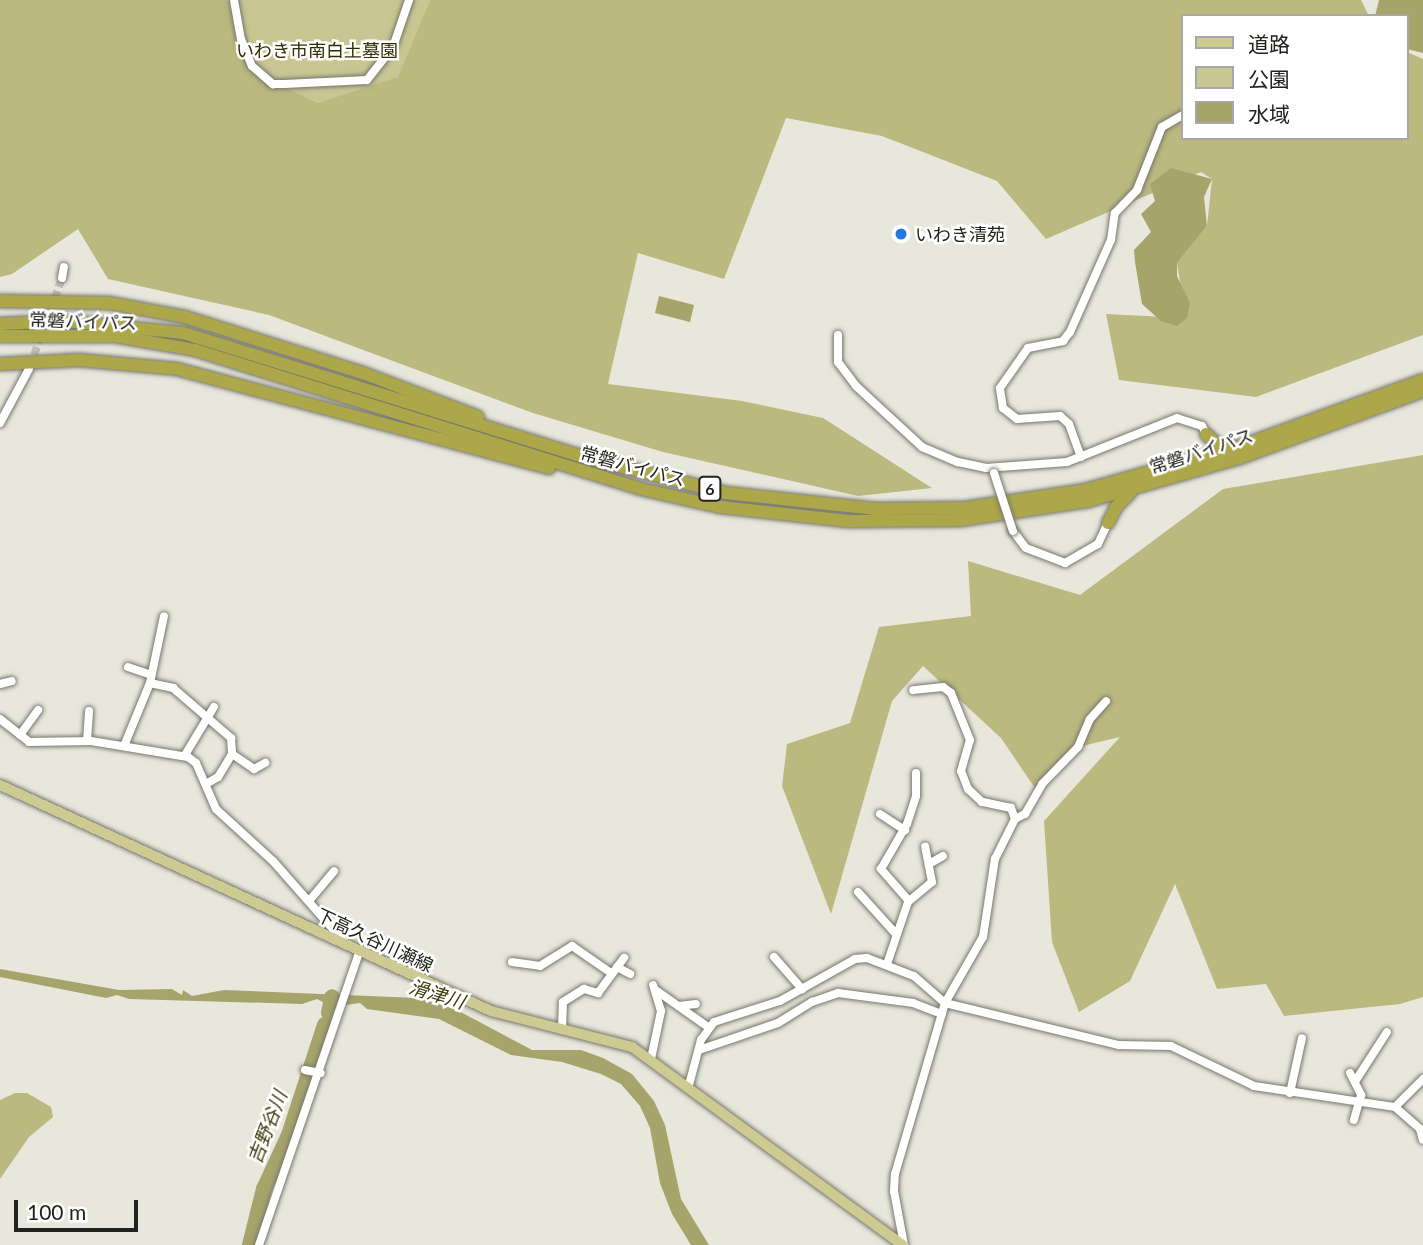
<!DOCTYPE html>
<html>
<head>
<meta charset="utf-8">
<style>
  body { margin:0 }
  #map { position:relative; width:1423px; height:1245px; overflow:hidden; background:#e8e7dc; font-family:Lato,"Noto Sans JP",sans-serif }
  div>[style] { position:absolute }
  .green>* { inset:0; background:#c8c793 }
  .forest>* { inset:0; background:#bbb97f }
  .water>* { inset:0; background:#a6a46b }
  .river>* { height:16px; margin:-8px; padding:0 8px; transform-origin:8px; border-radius:8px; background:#a6a46b }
  .minor-tunnel>* { height:8px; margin-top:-4px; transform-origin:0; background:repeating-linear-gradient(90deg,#c0c0b6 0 8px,transparent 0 12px) }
  .roads { filter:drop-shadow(0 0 2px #77776d) drop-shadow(0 0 2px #77776d) }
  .minor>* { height:8px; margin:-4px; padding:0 4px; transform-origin:4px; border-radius:4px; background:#fff }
  .major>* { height:10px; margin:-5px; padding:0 5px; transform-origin:5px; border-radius:5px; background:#cdca92 }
  .highway>* { height:12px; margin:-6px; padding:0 6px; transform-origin:6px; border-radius:6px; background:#aca749 }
  .bridges { filter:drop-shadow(0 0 2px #77776d) drop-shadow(0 0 2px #77776d) }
  .minor-bridge>* { height:8px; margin:-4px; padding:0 4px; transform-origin:4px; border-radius:4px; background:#fff }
  .dots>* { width:19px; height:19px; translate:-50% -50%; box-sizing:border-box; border:4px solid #fff; border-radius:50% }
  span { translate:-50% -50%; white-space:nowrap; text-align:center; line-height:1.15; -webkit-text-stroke:5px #fff; paint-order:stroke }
  .shield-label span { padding:2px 5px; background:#fff; border:2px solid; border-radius:5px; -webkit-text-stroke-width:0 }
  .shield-label { font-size:16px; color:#22221e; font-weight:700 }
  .park-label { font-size:18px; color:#312e00 }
  .poi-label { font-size:18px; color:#22221e }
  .left { translate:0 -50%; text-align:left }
  .street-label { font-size:18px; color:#22221e }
  .water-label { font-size:19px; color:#3c3a0c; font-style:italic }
  .legend { position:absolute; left:1181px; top:14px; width:228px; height:126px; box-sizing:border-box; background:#fff; border:2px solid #a7a7a5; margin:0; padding:9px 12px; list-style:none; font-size:21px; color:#22221e }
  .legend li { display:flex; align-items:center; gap:14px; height:35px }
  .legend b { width:35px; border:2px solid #a7a7a5 }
  .scale { position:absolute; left:14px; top:1200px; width:124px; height:32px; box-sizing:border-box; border:4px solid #22221e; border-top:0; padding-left:9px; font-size:21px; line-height:24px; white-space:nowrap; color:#22221e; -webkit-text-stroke:5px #fff; paint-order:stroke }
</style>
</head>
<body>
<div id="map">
  <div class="green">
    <div style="clip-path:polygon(221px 0,430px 0,398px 78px,317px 103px,244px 80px)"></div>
  </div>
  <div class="forest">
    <div style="clip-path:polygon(0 0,226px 0,262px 76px,317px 103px,398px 77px,430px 0,1361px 0,1369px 16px,1183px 16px,1183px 138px,1407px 138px,1407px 52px,1423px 59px,1423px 335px,1256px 397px,1119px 380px,1106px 314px,1186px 318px,1177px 263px,1207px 226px,1212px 179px,1201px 172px,1046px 239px,997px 181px,882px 136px,786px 118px,724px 279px,638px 253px,608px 384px,742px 401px,823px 418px,932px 488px,858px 496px,663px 452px,533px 413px,269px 315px,108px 279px,78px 229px,12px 274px,0 277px)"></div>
    <div style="clip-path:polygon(1423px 455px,1423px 997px,1400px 1004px,1284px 1016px,1266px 984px,1217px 989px,1175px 884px,1130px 981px,1079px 1012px,1052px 942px,1044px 821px,1120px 737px,1078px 747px,1037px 791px,1001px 738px,923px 666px,892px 701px,831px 914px,782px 786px,787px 744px,850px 723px,879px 627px,971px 616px,968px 561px,1080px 595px,1223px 489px)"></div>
    <div style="clip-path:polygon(15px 1093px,27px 1093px,51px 1107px,53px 1117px,29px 1137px,0 1179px,0 1100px)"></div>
  </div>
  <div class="water">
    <div style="clip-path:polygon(1379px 0,1423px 0,1423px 53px,1407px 49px,1407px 16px,1375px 16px)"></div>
    <div style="clip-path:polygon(1171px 168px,1212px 179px,1204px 197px,1207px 226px,1177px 263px,1177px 276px,1190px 303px,1187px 318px,1177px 326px,1161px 321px,1142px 304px,1135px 262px,1134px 250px,1151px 232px,1141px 214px,1155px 201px,1150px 184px)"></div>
    <div style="clip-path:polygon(659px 296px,694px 305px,690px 322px,655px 313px)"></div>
    <div style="clip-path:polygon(0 969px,119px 990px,172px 989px,182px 995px,183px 990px,192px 996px,224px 990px,418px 998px,455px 1009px,532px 1050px,581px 1050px,603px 1058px,632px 1074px,654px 1101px,665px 1125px,681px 1199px,709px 1245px,691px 1245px,672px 1214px,660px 1183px,650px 1128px,640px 1106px,621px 1084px,601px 1074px,562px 1062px,511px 1055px,439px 1019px,367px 1009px,360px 1003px,332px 1007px,317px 999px,302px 1004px,129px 999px,117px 995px,106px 998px,0 977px)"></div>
  </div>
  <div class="river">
    <div style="left:329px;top:1013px;width:16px;rotate:-79deg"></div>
    <div style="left:250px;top:1245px;width:58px;rotate:-76deg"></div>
    <div style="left:264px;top:1189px;width:60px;rotate:-65.2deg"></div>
    <div style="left:289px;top:1135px;width:116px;rotate:-71.9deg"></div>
  </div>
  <div class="minor-tunnel">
    <div style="left:30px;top:366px;width:94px;rotate:-70deg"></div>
  </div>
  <div class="roads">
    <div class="minor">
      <div style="left:234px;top:0;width:40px;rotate:80deg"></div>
      <div style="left:241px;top:39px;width:29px;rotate:68deg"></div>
      <div style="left:252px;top:66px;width:28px;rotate:41deg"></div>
      <div style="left:273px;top:84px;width:11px"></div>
      <div style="left:284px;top:84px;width:83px;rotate:-2.8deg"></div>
      <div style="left:367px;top:80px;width:42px;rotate:-51.8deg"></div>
      <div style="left:393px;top:47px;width:50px;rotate:-71.2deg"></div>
      <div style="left:62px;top:278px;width:11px;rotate:-80deg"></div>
      <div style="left:838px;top:335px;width:27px;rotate:90deg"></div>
      <div style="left:838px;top:362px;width:30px;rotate:53deg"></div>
      <div style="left:856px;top:386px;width:90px;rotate:42.7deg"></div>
      <div style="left:922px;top:447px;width:39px;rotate:23deg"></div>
      <div style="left:958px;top:462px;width:29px;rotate:12deg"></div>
      <div style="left:986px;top:468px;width:81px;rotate:-4.2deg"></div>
      <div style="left:1067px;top:462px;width:118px;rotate:-21.8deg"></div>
      <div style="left:1177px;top:418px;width:26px;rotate:18deg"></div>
      <div style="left:1202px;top:426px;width:9px;rotate:63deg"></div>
      <div style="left:0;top:423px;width:61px;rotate:-61.8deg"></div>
      <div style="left:1081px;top:457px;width:35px;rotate:-110deg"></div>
      <div style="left:1069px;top:424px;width:12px;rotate:-138deg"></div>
      <div style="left:1060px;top:416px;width:43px;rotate:176deg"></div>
      <div style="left:1017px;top:419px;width:18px;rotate:-142deg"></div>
      <div style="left:1003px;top:408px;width:20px;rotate:-99deg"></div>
      <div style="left:1000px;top:388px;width:49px;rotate:-55deg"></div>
      <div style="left:1028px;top:348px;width:36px;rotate:-11deg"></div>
      <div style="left:1063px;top:341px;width:11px;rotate:-52deg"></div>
      <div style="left:1070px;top:332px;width:101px;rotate:-66deg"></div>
      <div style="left:1111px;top:240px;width:27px;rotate:-82deg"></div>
      <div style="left:1115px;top:213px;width:32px;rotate:-46deg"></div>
      <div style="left:1137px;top:190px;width:68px;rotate:-68.4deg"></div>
      <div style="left:1162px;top:127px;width:24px;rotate:-30deg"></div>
      <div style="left:1013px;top:531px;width:21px;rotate:53deg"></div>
      <div style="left:1026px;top:548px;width:42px;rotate:21deg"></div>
      <div style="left:1065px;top:563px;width:38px;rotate:-30deg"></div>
      <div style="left:1098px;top:544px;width:23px;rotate:-65deg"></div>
      <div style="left:128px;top:667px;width:24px;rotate:19deg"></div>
      <div style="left:150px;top:683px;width:24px;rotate:12deg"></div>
      <div style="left:173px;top:688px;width:77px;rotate:40.8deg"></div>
      <div style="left:231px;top:738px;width:16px;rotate:86deg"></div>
      <div style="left:232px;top:754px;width:27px;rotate:121deg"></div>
      <div style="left:218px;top:777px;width:14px;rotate:150deg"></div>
      <div style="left:0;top:684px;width:12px;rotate:-14deg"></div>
      <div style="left:0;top:719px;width:37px;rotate:38deg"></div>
      <div style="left:29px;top:742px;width:62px;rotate:-0.9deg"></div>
      <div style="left:91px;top:741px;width:98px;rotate:9.4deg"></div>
      <div style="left:188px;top:757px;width:10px;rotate:37deg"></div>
      <div style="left:196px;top:763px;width:50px;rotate:66.5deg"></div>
      <div style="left:216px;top:809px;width:77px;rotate:42.4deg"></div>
      <div style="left:273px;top:861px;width:109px;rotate:48.7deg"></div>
      <div style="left:20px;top:735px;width:31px;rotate:-54deg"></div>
      <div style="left:87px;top:741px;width:30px;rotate:-86deg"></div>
      <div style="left:124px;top:746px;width:68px;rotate:-67.6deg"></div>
      <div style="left:150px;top:683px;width:68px;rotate:-78.2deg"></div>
      <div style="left:232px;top:754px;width:27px;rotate:34deg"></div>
      <div style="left:254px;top:769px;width:13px;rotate:-29deg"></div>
      <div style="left:185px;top:755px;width:56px;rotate:-58.9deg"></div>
      <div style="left:880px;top:814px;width:30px;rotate:33deg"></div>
      <div style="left:1015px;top:819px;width:11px;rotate:-27deg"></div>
      <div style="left:1025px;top:814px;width:34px;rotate:-60deg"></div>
      <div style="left:1042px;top:784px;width:52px;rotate:-45.8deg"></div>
      <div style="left:1078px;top:747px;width:30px;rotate:-67deg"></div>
      <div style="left:1090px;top:719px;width:24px;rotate:-48deg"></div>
      <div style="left:929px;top:864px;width:16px;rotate:-30deg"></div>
      <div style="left:858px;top:892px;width:57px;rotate:47.9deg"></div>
      <div style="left:309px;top:901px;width:39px;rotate:-50deg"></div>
      <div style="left:909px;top:901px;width:43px;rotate:-131.2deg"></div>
      <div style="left:881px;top:869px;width:52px;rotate:-60deg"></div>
      <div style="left:907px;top:824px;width:29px;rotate:-72deg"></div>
      <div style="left:916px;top:796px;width:23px;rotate:-90deg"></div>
      <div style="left:774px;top:957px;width:43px;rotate:48.8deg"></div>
      <div style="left:512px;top:962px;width:28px;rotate:8deg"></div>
      <div style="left:540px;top:966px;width:38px;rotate:-32deg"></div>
      <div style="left:572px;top:946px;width:47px;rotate:34.7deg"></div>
      <div style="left:887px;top:964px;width:65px;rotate:-71.3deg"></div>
      <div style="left:908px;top:902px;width:31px;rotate:-40deg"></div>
      <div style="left:932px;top:882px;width:36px;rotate:-101deg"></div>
      <div style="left:617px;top:967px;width:15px;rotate:28deg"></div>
      <div style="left:657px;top:991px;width:62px;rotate:35.2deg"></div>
      <div style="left:679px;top:1006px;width:17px;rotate:-7deg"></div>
      <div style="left:562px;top:1030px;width:28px;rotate:-88deg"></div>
      <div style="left:563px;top:1002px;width:25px;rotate:-32deg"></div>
      <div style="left:584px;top:989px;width:15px;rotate:16deg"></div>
      <div style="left:598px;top:993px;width:44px;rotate:-53.4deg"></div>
      <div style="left:699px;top:1050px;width:83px;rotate:-18.9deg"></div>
      <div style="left:778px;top:1023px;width:40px;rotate:-32deg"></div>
      <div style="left:812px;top:1002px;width:28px;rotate:-19deg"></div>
      <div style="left:838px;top:993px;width:76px;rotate:7.6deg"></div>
      <div style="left:913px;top:1003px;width:31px;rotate:21deg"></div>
      <div style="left:651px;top:1059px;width:49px;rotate:-78.2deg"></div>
      <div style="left:661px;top:1011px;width:27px;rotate:-107deg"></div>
      <div style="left:305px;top:1070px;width:16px;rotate:11deg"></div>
      <div style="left:1350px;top:1073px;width:25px;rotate:63deg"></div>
      <div style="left:1361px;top:1095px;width:26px;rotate:106deg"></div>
      <div style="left:1356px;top:1080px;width:57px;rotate:-57.1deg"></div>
      <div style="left:689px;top:1085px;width:47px;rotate:-75.1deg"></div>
      <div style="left:701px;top:1040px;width:22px;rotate:-54deg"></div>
      <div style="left:714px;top:1022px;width:69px;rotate:-17.7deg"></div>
      <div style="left:780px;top:1001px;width:86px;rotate:-29.2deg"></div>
      <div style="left:855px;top:959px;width:12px;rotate:-5deg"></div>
      <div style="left:867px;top:958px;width:50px;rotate:21deg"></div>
      <div style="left:914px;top:976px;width:41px;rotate:41.1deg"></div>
      <div style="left:945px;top:1003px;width:179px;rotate:13.6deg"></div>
      <div style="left:1119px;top:1045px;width:52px;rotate:1.1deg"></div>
      <div style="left:1171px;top:1046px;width:92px;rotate:25.7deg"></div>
      <div style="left:1254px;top:1086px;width:143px;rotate:8.5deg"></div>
      <div style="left:1395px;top:1107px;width:33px;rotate:41deg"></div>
      <div style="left:1420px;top:1129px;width:11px;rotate:75deg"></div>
      <div style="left:1290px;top:1093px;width:56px;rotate:-77.7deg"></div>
      <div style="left:1395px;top:1107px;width:40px;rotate:-45deg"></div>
      <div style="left:259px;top:1245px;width:312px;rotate:-71.1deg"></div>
      <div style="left:904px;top:1245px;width:55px;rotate:-100.5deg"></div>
      <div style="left:894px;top:1191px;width:17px;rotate:-87deg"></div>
      <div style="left:895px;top:1174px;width:178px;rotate:-73.7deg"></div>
      <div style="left:945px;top:1003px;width:76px;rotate:-60.1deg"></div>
      <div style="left:983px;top:937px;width:79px;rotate:-81.3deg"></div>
      <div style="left:995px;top:859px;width:45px;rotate:-63.4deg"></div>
      <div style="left:1015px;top:819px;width:12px;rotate:-110deg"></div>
      <div style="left:1011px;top:808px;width:30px;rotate:-168deg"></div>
      <div style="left:982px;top:802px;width:19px;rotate:-137deg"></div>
      <div style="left:968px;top:789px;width:19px;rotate:-111deg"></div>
      <div style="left:961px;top:771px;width:32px;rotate:-74deg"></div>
      <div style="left:970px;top:740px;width:51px;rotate:-112deg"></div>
      <div style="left:951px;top:693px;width:10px;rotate:-143deg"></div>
      <div style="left:943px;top:687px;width:30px;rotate:174deg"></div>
    </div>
    <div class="major">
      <div style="left:0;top:785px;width:541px;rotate:24.72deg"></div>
      <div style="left:491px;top:1011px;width:146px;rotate:14.3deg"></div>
      <div style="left:632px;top:1047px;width:336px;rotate:36.2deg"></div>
    </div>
    <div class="highway">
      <div style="left:0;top:301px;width:109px;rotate:1.1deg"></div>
      <div style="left:109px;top:303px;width:77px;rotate:10.4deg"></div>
      <div style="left:185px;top:317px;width:187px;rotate:17.5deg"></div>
      <div style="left:363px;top:373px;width:123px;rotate:20.9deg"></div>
      <div style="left:0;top:324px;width:66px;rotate:-2.6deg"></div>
      <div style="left:66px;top:321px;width:118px;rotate:5.9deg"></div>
      <div style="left:183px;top:333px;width:423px;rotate:17.2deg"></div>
      <div style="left:587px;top:458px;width:143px;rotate:14.1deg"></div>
      <div style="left:726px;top:493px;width:151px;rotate:6.1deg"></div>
      <div style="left:876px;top:509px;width:89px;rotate:-0.6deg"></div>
      <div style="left:965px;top:508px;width:121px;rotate:-8.5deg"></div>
      <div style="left:1085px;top:490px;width:159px;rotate:-15.7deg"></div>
      <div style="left:1238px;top:447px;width:197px;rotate:-19.9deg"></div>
      <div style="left:0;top:336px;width:115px"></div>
      <div style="left:115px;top:336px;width:81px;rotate:9.9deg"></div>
      <div style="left:195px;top:350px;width:467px;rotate:17.3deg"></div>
      <div style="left:641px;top:489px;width:82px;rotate:12.7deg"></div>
      <div style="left:721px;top:507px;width:128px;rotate:6.3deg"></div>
      <div style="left:848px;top:521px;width:112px;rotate:-0.5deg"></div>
      <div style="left:960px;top:520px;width:129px;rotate:-8.4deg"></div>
      <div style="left:1088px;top:501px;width:157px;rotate:-15.9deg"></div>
      <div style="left:1239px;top:458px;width:196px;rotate:-20deg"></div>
      <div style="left:0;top:364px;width:79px;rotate:-2.9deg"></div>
      <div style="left:79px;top:360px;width:98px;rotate:5.2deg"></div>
      <div style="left:177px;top:369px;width:385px;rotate:14.9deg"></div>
      <div style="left:1206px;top:434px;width:16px;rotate:43deg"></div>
      <div style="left:1218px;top:445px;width:14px;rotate:8deg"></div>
      <div style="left:1108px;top:523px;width:18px;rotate:-63deg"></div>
      <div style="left:1116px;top:507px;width:20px;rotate:-45deg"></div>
    </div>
  </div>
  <div class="bridges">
    <div class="minor-bridge">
      <div style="left:994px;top:473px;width:61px;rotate:71.9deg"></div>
    </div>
  </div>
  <div class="dots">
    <div style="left:901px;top:234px;background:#2278e2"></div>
  </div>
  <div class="shield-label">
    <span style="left:710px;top:489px">6</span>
  </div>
  <div class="park-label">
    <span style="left:317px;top:50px">いわき市南白土墓園</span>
  </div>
  <div class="poi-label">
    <span class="left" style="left:915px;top:234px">いわき清苑</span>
  </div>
  <div class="street-label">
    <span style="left:83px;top:321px;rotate:2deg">常磐バイパス</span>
    <span style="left:1201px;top:451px;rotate:-18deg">常磐バイパス</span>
    <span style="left:633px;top:466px;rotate:15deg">常磐バイパス</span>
    <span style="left:375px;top:940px;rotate:25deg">下高久谷川瀬線</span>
  </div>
  <div class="water-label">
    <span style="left:437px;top:994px;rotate:17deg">滑津川</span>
    <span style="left:267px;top:1127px;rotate:-69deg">吉野谷川</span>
  </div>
  <ul class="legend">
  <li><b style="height:9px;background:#cdca92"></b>道路</li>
  <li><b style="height:19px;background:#c8c793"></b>公園</li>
  <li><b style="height:19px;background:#a6a46b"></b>水域</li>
  </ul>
  <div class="scale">100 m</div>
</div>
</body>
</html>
